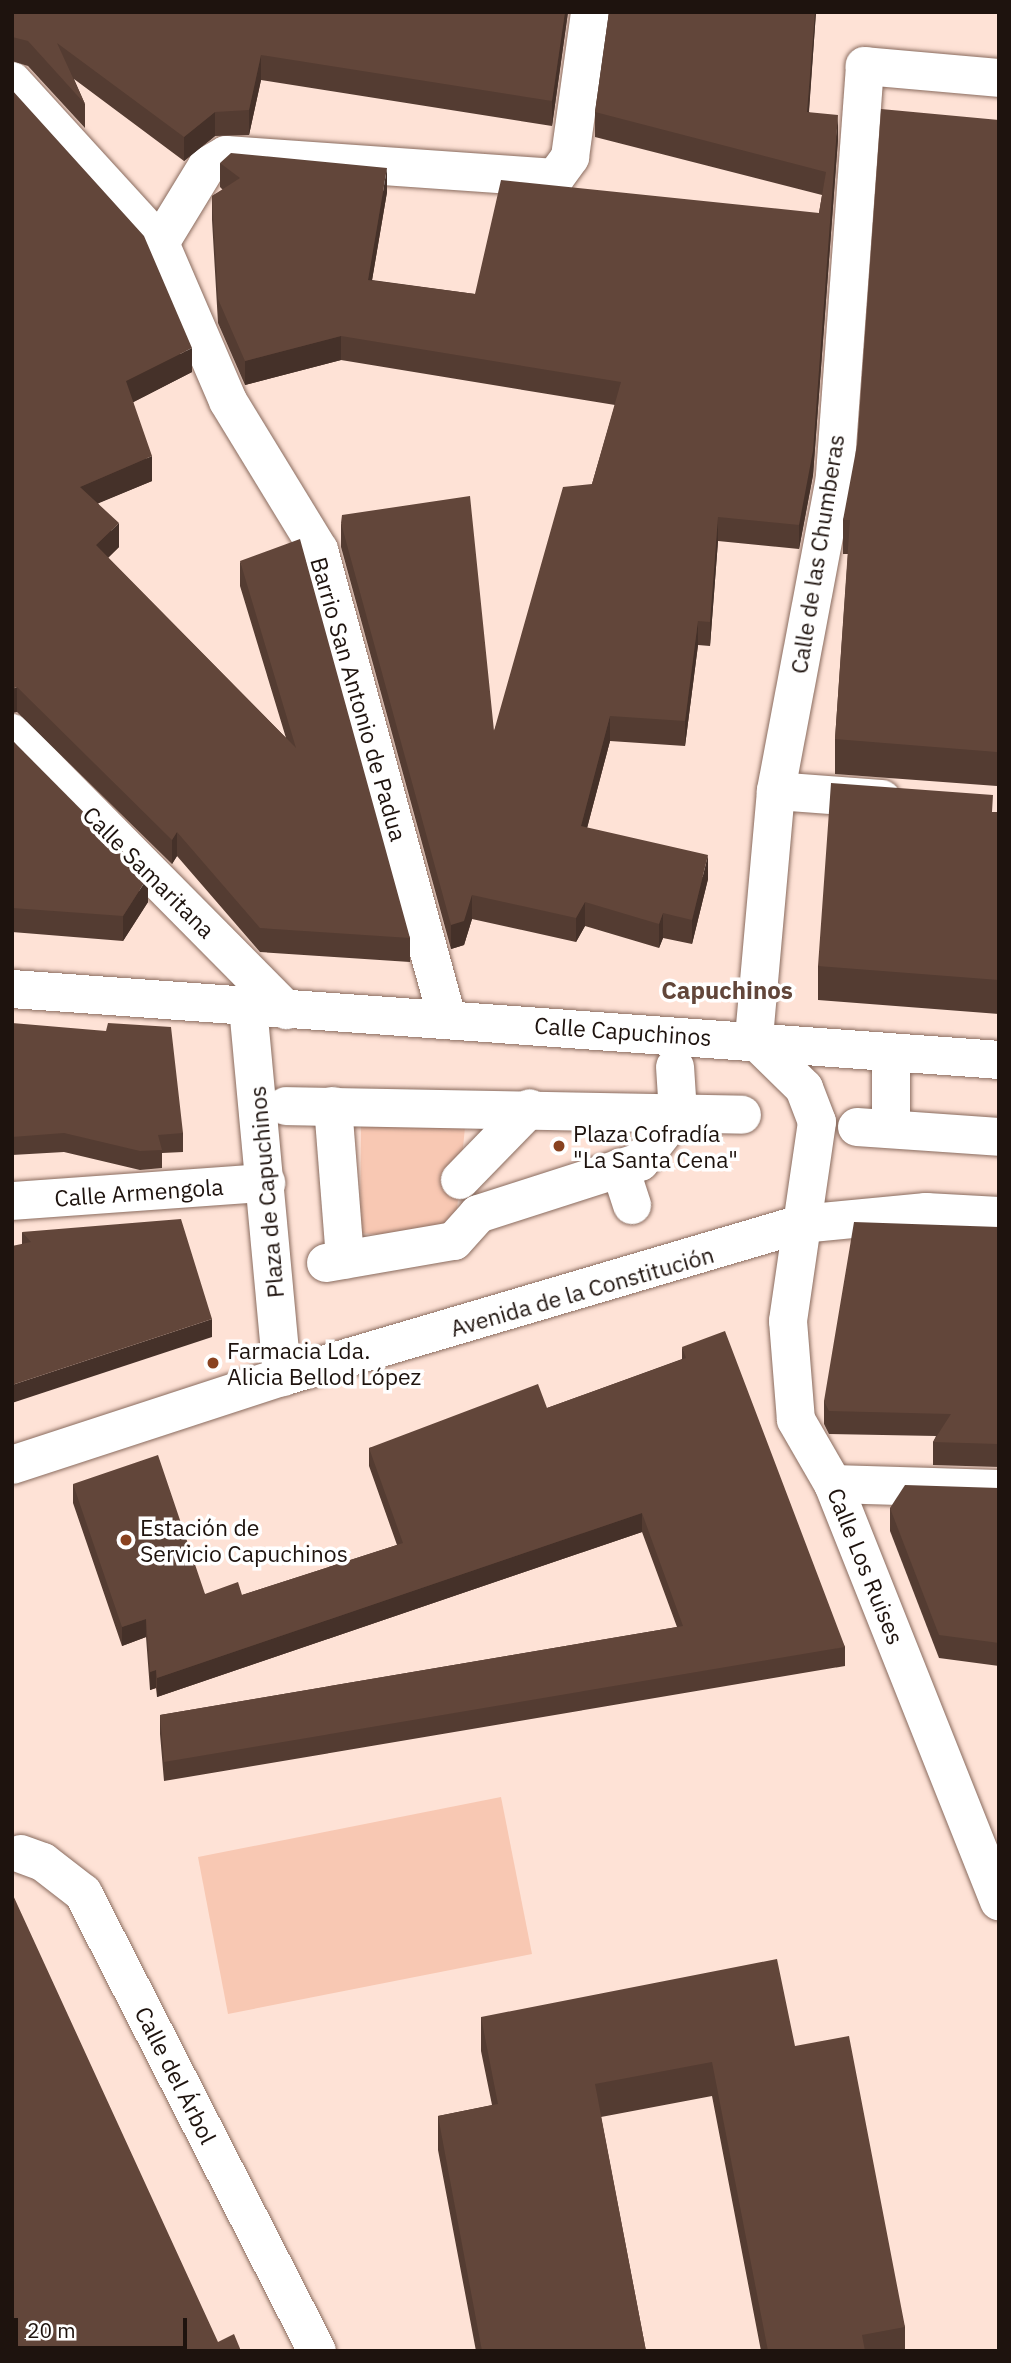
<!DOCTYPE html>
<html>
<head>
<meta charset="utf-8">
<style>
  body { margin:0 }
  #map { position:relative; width:1011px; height:2363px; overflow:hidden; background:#fee2d6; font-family:"IBM Plex Sans",sans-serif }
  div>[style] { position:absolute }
  .green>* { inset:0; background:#f8c8b3 }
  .roads { filter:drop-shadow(0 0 2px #896b5e) drop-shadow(0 0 2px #896b5e) }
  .street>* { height:38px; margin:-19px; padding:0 19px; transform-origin:19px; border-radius:19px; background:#fff }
  .secondary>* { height:38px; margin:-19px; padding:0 19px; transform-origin:19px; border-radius:19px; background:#fff }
  .wall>* { inset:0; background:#543c32 }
  .shaded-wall>* { inset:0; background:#453129 }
  .building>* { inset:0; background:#62463a }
  .dots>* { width:19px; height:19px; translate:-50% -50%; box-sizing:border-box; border:4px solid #fff; border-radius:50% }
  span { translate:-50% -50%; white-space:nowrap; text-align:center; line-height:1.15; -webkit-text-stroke:7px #fff; paint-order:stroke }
  .street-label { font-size:23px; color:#1e130e }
  .poi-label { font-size:23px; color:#1e130e }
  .left { translate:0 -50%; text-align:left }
  .neighbourhood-label { font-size:24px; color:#62463a; font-weight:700 }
  .frame { position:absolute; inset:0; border:14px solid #1e130e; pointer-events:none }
  .scale { position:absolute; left:14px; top:2318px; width:173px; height:32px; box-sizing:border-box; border:4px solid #1e130e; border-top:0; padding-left:9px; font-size:21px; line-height:24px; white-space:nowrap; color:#1e130e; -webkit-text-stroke:5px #fff; paint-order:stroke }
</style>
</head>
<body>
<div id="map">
  <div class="green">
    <div style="clip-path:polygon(361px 1124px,465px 1127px,454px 1241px,360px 1233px)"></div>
    <div style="clip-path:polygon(501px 1797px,532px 1954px,228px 2014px,198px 1857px)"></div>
  </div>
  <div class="roads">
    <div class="street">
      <div style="left:999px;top:78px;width:135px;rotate:-174.9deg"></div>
      <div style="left:865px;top:66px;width:413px;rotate:94.2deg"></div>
      <div style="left:835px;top:478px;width:319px;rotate:100.7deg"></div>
      <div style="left:776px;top:791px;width:249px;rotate:95.1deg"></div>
      <div style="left:754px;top:1039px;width:70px;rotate:44.4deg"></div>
      <div style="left:804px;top:1088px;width:36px;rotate:69deg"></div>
      <div style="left:817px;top:1122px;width:201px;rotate:98.3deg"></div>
      <div style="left:788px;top:1321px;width:99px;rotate:85.4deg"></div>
      <div style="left:796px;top:1420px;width:74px;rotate:60deg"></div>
      <div style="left:833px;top:1484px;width:449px;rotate:68.3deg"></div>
      <div style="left:12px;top:81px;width:219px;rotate:47.6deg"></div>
      <div style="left:160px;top:243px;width:172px;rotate:66.7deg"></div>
      <div style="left:228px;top:401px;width:175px;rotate:58.6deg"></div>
      <div style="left:319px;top:550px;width:487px;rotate:74.7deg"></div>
      <div style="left:160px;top:243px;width:90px;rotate:-58.6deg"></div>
      <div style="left:207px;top:166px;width:22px;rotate:-30deg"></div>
      <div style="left:226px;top:155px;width:330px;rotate:4deg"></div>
      <div style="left:555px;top:178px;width:26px;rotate:-54deg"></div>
      <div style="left:570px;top:157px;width:146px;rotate:-82.1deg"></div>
      <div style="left:12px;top:733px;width:390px;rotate:45.3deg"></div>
      <div style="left:776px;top:791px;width:106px;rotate:4.3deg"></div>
      <div style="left:12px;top:989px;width:990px;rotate:4.11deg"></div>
      <div style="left:248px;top:1007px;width:372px;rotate:84.7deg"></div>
      <div style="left:891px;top:1068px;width:61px;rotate:90deg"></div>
      <div style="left:286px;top:1106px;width:456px;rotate:1.1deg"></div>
      <div style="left:333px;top:1106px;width:154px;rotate:85.5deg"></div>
      <div style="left:857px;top:1127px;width:142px;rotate:4deg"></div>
      <div style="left:620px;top:1168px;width:39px;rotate:72deg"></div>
      <div style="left:460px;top:1180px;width:100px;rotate:-45.8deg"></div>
      <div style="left:12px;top:1201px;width:255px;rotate:-4.1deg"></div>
      <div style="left:326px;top:1263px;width:130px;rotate:-9.8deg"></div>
      <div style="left:454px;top:1241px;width:36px;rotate:-48deg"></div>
      <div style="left:478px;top:1214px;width:170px;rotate:-17.8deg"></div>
      <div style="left:640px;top:1162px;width:62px;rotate:-52.2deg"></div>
      <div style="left:678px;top:1113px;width:46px;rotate:-93.7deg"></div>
      <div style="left:833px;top:1484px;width:166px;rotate:1.7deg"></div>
      <div style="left:21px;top:1854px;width:23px;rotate:20deg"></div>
      <div style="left:43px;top:1862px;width:51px;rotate:37.8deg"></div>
      <div style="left:83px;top:1893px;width:514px;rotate:62.94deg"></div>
    </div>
    <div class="secondary">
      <div style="left:12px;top:1465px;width:284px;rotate:-18.1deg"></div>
      <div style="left:282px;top:1377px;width:541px;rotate:-16.43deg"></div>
      <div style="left:801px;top:1224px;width:126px;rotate:-5.5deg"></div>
      <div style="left:926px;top:1212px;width:73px;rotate:3.1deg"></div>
    </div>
  </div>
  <div class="wall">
    <div style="clip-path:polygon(12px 12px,568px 12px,552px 126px,261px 80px,249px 135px,215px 136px,184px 161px,74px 79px,85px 104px,85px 128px,28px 66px,12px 61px)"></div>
    <div style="clip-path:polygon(609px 12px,816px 12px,809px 112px,838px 139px,813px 475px,799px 549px,718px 541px,710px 646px,698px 645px,685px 746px,610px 741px,587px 828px,708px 879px,692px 944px,663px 938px,659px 948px,585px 926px,576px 942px,472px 919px,464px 945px,451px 949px,341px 547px,341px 523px,494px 731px,592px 484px,615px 405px,341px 360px,245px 385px,218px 323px,212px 220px,212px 196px,223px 190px,220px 187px,220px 163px,387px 192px,372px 280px,475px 294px,819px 213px,822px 195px,595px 137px,595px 112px)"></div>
    <div style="clip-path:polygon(12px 90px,192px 372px,133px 402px,152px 481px,98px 503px,119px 547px,108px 558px,286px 738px,240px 586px,240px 561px,410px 938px,410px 962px,260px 952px,177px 856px,172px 864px,17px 712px)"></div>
    <div style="clip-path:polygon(999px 120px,997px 786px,835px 774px,835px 739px,848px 554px,843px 554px,843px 520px)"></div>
    <div style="clip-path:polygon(12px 740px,148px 902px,123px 941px,12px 932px)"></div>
    <div style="clip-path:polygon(993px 812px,999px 812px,999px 1014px,818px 1000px,818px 966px)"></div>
    <div style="clip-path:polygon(12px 1023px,183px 1133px,183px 1152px,162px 1153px,162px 1168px,140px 1170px,64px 1152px,12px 1155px)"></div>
    <div style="clip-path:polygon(999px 1227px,999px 1467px,933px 1465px,933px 1442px,936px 1436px,829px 1434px,824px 1424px,824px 1401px)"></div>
    <div style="clip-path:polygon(22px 1232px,212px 1337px,22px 1244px)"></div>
    <div style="clip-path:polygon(682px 1347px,845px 1647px,845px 1666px,164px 1781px,160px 1734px,160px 1715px,677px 1627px,642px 1532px,157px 1697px,156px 1688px,150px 1690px,146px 1637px,122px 1646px,73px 1503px,73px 1484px,205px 1594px,242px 1595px,397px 1545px,369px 1466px,369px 1448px,547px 1408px,682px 1359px)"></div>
    <div style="clip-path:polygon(999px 1488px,999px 1666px,939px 1658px,890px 1531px,890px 1508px)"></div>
    <div style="clip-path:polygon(481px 2017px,795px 2046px,905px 2327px,905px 2351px,761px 2351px,712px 2096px,601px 2117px,646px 2351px,476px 2351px,438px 2150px,438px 2116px,492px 2105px,481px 2051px)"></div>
  </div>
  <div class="shaded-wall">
    <div style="clip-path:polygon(565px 12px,568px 12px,552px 126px,552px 101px)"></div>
    <div style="clip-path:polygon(815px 12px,816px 12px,807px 136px,807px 112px)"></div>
    <div style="clip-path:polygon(261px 55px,261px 80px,249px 135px,249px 110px)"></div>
    <div style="clip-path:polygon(215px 112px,215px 136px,184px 161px,184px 137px)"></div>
    <div style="clip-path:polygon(838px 115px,838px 139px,813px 475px,799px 549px,799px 525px)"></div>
    <div style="clip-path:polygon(387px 168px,387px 192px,368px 304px,368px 280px)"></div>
    <div style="clip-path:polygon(341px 336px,341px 360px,245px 385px,245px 361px)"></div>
    <div style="clip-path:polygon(192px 348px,192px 372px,126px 406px,126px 381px)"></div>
    <div style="clip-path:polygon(152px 456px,152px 481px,80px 511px,80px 487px)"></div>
    <div style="clip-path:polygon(718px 517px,718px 541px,710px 646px,710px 622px)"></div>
    <div style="clip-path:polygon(119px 523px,119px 547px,96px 569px,96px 545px)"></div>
    <div style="clip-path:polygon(698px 621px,698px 645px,685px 746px,685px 721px)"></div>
    <div style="clip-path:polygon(17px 687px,17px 712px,12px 713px,12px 689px)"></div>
    <div style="clip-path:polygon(610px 716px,610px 741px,581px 851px,581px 826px)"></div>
    <div style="clip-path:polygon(999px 726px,999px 761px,997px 786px,997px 752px)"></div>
    <div style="clip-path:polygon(177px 832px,177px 856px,172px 864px,172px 840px)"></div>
    <div style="clip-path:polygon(708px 855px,708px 879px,692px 944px,692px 920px)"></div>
    <div style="clip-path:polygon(148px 877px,148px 902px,123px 941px,123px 916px)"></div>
    <div style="clip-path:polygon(472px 895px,472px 919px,464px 945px,451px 949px,451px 925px)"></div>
    <div style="clip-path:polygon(585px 902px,585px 926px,576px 942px,576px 918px)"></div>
    <div style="clip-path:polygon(663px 913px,663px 938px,659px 948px,659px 924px)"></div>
    <div style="clip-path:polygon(212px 1319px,212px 1337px,12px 1403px,12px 1385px)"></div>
    <div style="clip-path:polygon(642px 1513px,642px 1532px,157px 1697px,157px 1678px)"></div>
    <div style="clip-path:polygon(146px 1619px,146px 1637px,122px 1646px,122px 1627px)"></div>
    <div style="clip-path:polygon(156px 1670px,156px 1688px,150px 1690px,150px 1672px)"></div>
  </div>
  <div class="building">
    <div style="clip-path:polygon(12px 12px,565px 12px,552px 101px,261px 55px,249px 110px,215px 112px,184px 137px,57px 43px,85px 104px,28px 41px,12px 37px)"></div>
    <div style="clip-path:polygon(609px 12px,815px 12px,807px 112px,838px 115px,813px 451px,799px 525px,718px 517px,710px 622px,698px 621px,685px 721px,610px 716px,581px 826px,708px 855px,692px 920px,663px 913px,659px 924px,585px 902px,576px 918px,472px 895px,464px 921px,451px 925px,341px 523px,342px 515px,470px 496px,494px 731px,563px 487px,592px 484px,621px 382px,341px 336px,245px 361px,218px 299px,212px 196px,240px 178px,220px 163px,231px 153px,387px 168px,368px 280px,475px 294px,501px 180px,819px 213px,826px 172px,595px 112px)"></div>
    <div style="clip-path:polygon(12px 90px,144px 236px,192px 348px,126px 381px,152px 456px,80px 487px,119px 523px,96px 545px,296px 748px,240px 561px,300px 539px,410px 938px,260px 928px,177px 832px,172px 840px,17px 687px,12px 689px)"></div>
    <div style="clip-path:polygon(881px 109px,999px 120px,999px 726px,997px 752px,835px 739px,850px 520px,843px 520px,857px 445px)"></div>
    <div style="clip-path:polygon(12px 740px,148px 877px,123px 916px,12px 908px)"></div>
    <div style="clip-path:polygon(831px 783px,993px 795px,992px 812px,999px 812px,999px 980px,818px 966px)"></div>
    <div style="clip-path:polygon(12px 1023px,106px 1031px,108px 1023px,171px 1027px,183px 1133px,158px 1135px,162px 1150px,140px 1151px,64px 1133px,12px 1137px)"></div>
    <div style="clip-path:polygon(181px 1219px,212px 1319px,12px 1385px,12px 1246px,31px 1242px,22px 1232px)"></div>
    <div style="clip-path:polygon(854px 1222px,999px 1227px,999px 1444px,933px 1442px,951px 1414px,829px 1411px,824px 1401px)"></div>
    <div style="clip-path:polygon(725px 1331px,845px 1647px,164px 1762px,160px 1715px,683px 1626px,642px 1513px,157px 1678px,156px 1670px,150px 1672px,146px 1619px,122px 1627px,73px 1484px,158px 1455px,205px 1594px,238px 1582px,242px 1595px,403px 1543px,369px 1448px,538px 1384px,547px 1408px,686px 1358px,682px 1347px)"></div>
    <div style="clip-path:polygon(905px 1485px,999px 1488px,999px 1643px,939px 1635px,890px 1508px)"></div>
    <div style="clip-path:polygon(12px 1893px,218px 2342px,234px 2334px,241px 2351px,12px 2351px)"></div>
    <div style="clip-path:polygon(777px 1959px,795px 2046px,849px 2036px,905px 2327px,862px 2335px,865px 2351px,768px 2351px,712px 2062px,595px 2084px,646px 2351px,482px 2351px,438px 2116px,498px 2104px,481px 2017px)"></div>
  </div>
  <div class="dots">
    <div style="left:559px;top:1146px;background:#894220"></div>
    <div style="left:213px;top:1363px;background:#894220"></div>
    <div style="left:126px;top:1540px;background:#894220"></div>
  </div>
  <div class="street-label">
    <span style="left:817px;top:554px;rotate:-81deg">Calle de las Chumberas</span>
    <span style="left:359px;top:699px;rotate:74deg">Barrio San Antonio de Padua</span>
    <span style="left:149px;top:872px;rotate:45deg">Calle Samaritana</span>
    <span style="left:623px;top:1031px;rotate:4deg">Calle Capuchinos</span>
    <span style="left:139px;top:1192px;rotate:-4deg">Calle Armengola</span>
    <span style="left:266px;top:1192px;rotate:-95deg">Plaza de Capuchinos</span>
    <span style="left:582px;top:1291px;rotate:-16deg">Avenida de la Constitución</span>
    <span style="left:866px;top:1566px;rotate:68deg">Calle Los Ruises</span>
    <span style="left:176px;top:2075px;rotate:63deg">Calle del Árbol</span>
  </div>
  <div class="poi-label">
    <span class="left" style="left:573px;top:1146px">Plaza Cofradía<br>"La Santa Cena"</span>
    <span class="left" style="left:227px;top:1363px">Farmacia Lda.<br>Alicia Bellod López</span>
    <span class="left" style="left:140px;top:1540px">Estación de<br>Servicio Capuchinos</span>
  </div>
  <div class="neighbourhood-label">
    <span style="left:727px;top:991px">Capuchinos</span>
  </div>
  <div class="frame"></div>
  <div class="scale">20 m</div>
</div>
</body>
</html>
